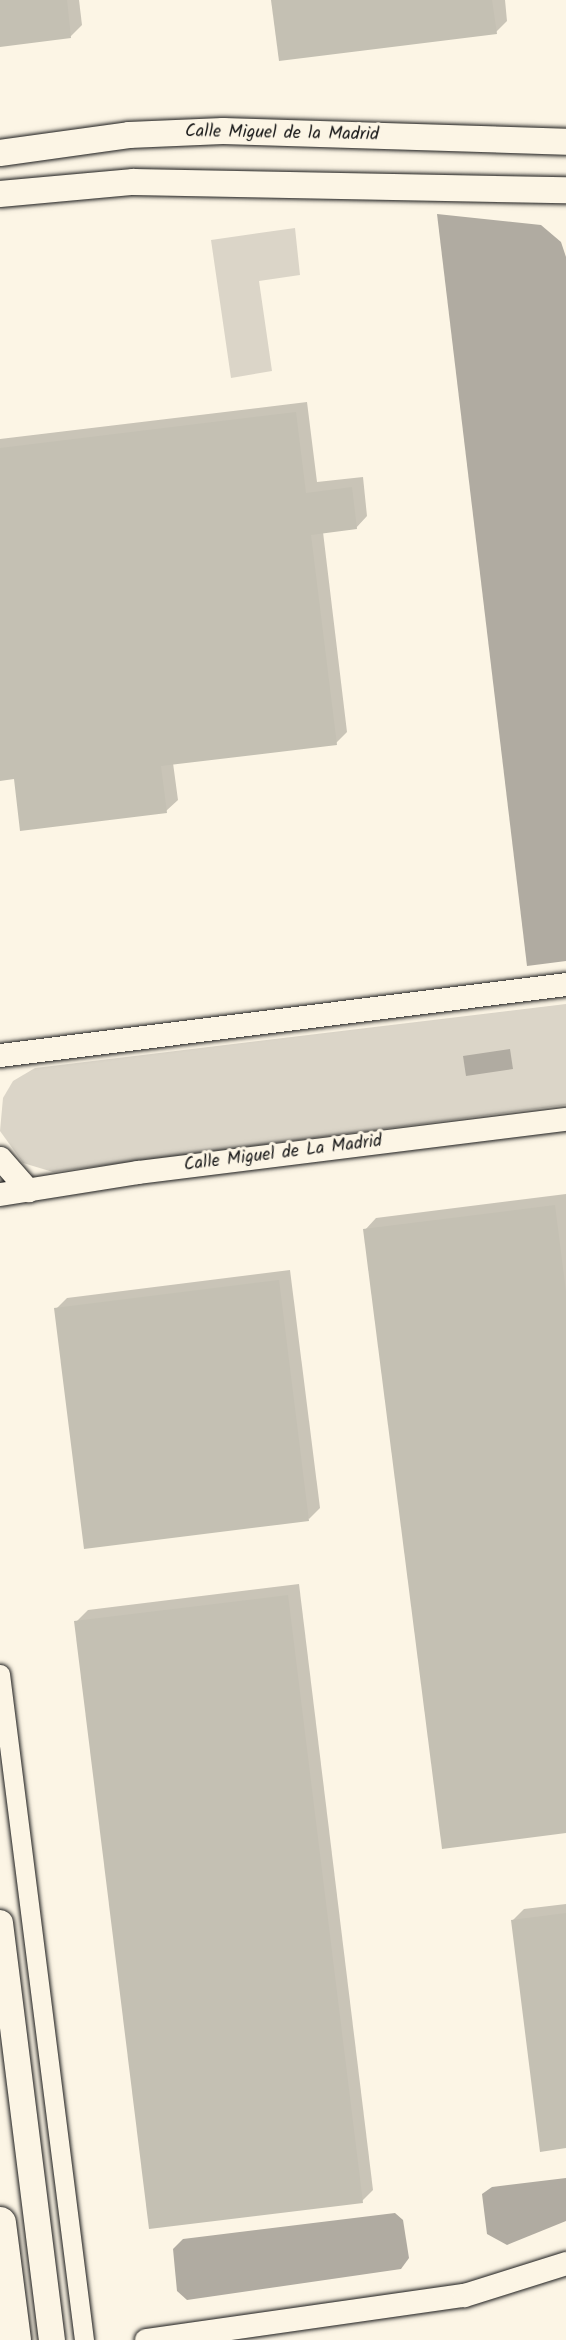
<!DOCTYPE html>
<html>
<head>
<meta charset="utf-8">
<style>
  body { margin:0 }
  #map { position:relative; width:566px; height:2340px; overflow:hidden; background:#fcf5e5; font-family:Kalam,sans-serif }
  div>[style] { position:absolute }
  .green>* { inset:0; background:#dbd5c8 }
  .water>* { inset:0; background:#b0aba1 }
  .shadow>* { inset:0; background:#0003 }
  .building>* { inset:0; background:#c4c0b3 }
  .roads { filter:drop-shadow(0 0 2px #1c1c1c) drop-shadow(0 0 2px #1c1c1c) }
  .minor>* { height:19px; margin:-9.5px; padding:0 9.5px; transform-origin:9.5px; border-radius:9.5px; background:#fcf5e5 }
  .tertiary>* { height:23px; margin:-11.5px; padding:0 11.5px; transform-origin:11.5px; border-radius:11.5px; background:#fcf5e5 }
  .secondary>* { height:26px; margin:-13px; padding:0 13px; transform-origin:13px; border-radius:13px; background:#fcf5e5 }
  .trunk>* { height:32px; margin:-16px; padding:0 16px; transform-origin:16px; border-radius:16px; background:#fcf5e5 }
  span { translate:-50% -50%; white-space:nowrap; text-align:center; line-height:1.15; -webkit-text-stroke:6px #fcf5e5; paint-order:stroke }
  .street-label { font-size:18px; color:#1c1c1c }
</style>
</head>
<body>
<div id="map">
  <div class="green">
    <div style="clip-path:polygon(295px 228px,300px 275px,259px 281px,272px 371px,231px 378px,211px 240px)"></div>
    <div style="clip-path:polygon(566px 1004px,566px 1105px,53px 1172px,23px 1163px,0 1131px,3px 1098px,13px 1081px,35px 1068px)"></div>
  </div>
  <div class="water">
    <div style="clip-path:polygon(437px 214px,541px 225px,561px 242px,566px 257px,566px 961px,527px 966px)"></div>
    <div style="clip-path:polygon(510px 1049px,513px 1069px,466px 1076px,463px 1056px)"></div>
    <div style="clip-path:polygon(566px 2178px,566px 2221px,507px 2245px,487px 2234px,482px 2194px,492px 2187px)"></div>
    <div style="clip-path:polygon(395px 2213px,403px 2220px,409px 2258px,401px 2269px,187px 2300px,177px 2291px,173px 2249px,183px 2239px)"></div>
  </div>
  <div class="shadow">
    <div style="clip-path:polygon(0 0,79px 0,82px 25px,71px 36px,0 45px)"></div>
    <div style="clip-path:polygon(273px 0,505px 0,507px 21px,496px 32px)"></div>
    <div style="clip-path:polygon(307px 402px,317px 482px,363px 477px,367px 516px,356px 528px,323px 532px,347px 732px,336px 743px,173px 763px,178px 800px,166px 811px,15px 777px,0 779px,0 439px)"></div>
    <div style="clip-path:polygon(566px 1194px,566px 1832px,365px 1230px,376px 1218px)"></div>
    <div style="clip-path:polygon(290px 1270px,320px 1508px,309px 1519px,56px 1309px,67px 1298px)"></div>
    <div style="clip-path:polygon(299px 1584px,373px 2190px,362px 2201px,76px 1622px,88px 1610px)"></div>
    <div style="clip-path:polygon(566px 1904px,566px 2147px,513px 1920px,524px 1909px)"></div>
  </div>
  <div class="building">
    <div style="clip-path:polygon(0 0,67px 0,71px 38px,0 47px)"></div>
    <div style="clip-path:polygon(271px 0,492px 0,497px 34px,279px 61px)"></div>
    <div style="clip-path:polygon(296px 412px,306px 493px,352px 487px,357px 529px,311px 535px,337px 745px,161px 766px,167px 813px,20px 831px,14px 779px,0 781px,0 448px)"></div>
    <div style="clip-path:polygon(555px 1205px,566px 1292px,566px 1833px,442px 1849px,363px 1229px)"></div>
    <div style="clip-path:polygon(279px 1280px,309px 1521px,84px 1549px,54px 1308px)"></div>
    <div style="clip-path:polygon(288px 1595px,363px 2203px,149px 2229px,74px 1621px)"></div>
    <div style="clip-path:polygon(566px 1913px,566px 2148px,540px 2152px,511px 1920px)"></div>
  </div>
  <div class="roads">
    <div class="minor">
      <div style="left:0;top:1674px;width:671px;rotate:82.81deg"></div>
    </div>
    <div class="tertiary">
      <div style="left:0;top:1055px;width:570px;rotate:-7.15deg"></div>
      <div style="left:0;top:1158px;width:43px;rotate:48.8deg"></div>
      <div style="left:0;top:1194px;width:140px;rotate:-9.1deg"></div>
      <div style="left:138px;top:1172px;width:431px;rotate:-7.1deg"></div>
      <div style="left:146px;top:2340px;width:321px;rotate:-8.1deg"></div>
      <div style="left:464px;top:2295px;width:107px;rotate:-17.4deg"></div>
    </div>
    <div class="secondary">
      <div style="left:0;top:153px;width:130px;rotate:-7.9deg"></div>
      <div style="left:129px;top:135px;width:94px;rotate:-2.4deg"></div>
      <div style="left:223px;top:131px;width:343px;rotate:1.8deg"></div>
      <div style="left:0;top:194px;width:134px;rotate:-5.2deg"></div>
      <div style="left:133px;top:182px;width:433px;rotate:1.1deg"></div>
      <div style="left:0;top:1923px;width:420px;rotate:82.9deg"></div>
    </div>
    <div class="trunk">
      <div style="left:0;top:2223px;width:118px;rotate:82.7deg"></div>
    </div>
  </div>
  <div class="street-label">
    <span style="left:282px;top:134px;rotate:1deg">Calle Miguel de la Madrid</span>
    <span style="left:283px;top:1154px;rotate:-7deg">Calle Miguel de La Madrid</span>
  </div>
</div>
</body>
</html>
